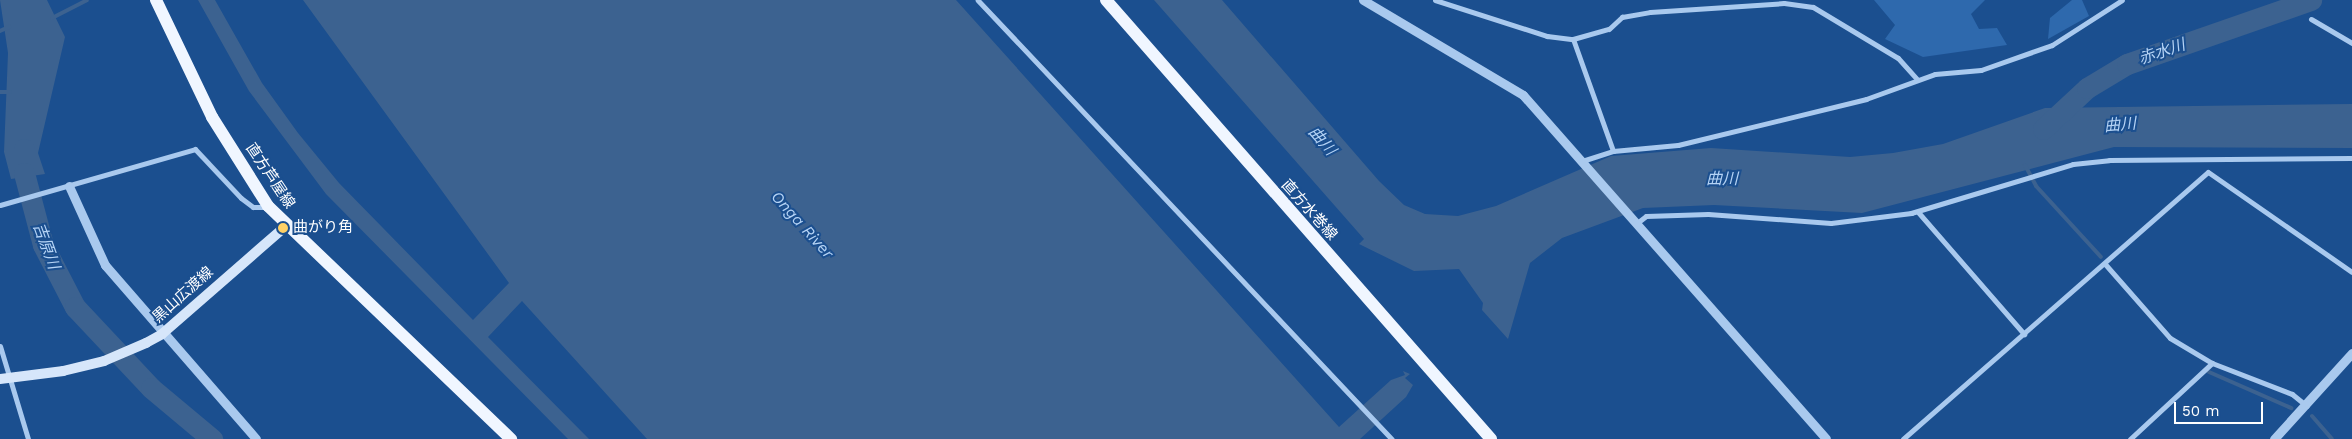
<!DOCTYPE html>
<html>
<head>
<meta charset="utf-8">
<style>
  body { margin:0 }
  #map { position:relative; width:2352px; height:439px; overflow:hidden; background:#1b4f8f; font-family:"Work Sans","Noto Sans JP",sans-serif }
  div>[style] { position:absolute }
  .green>* { inset:0; background:#2e69ad }
  .water>* { inset:0; background:#3c6290 }
  .stream>* { height:4px; margin:-2px; padding:0 2px; transform-origin:2px; border-radius:2px; background:#3c6290 }
  .river>* { height:21px; margin:-10.5px; padding:0 10.5px; transform-origin:10.5px; border-radius:10.5px; background:#3c6290 }
  .pedestrian>* { height:4.5px; margin:-2.25px; padding:0 2.25px; transform-origin:2.25px; border-radius:2.25px; background:#a9c9ee }
  .minor>* { height:5px; margin:-2.5px; padding:0 2.5px; transform-origin:2.5px; border-radius:2.5px; background:#a9c9ee }
  .tertiary>* { height:9px; margin:-4.5px; padding:0 4.5px; transform-origin:4.5px; border-radius:4.5px; background:#a9c9ee }
  .secondary>* { height:10px; margin:-5px; padding:0 5px; transform-origin:5px; border-radius:5px; background:#d6e6fa }
  .primary>* { height:12px; margin:-6px; padding:0 6px; transform-origin:6px; border-radius:6px; background:#f0f6ff }
  .dots>* { width:14px; height:14px; translate:-50% -50%; box-sizing:border-box; border:2px solid #1b4f8f; border-radius:50% }
  span { translate:-50% -50%; white-space:nowrap; text-align:center; line-height:1.15; -webkit-text-stroke:4px #1b4f8f; paint-order:stroke }
  .street-label { font-size:15px; color:#fff }
  .poi-label { font-size:15px; color:#fff }
  .left { translate:0 -50%; text-align:left }
  .water-label { font-size:16px; color:#b5d3f5; font-style:italic }
  .scale { position:absolute; left:2174px; top:402px; width:89px; height:22px; box-sizing:border-box; border:2px solid #fff; border-top:0; padding-left:6px; font-size:15px; line-height:18px; white-space:nowrap; color:#fff; -webkit-text-stroke:4px #1b4f8f; paint-order:stroke }
</style>
</head>
<body>
<div id="map">
  <div class="green">
    <div style="clip-path:polygon(1874px 0,1985px 0,1971px 14px,1979px 29px,1997px 28px,2007px 45px,1923px 57px,1885px 39px,1895px 25px)"></div>
    <div style="clip-path:polygon(2072px 0,2082px 0,2089px 16px,2048px 39px,2050px 18px)"></div>
  </div>
  <div class="water">
    <div style="clip-path:polygon(0 0,47px 0,65px 37px,38px 153px,45px 174px,11px 179px,4px 152px,8px 53px)"></div>
    <div style="clip-path:polygon(198px 0,215px 0,262px 83px,298px 133px,339px 183px,473px 320px,509px 283px,303px 0,956px 0,1339px 427px,1391px 380px,1405px 375px,1403px 371px,1410px 374px,1405px 378px,1413px 385px,1406px 397px,1360px 439px,647px 439px,522px 301px,488px 337px,589px 439px,568px 439px,326px 194px,249px 91px)"></div>
    <div style="clip-path:polygon(1154px 0,1222px 0,1379px 181px,1404px 205px,1425px 214px,1458px 216px,1496px 206px,1611px 156px,1711px 148px,1850px 157px,1893px 153px,1943px 144px,2045px 108px,2352px 104px,2352px 148px,2114px 147px,1862px 213px,1714px 205px,1643px 208px,1562px 238px,1530px 263px,1508px 339px,1482px 310px,1483px 303px,1459px 269px,1414px 271px,1359px 244px,1364px 239px)"></div>
  </div>
  <div class="stream">
    <div style="left:52px;top:18px;width:39px;rotate:-27deg"></div>
    <div style="left:0;top:31px;width:10px;rotate:-24deg"></div>
    <div style="left:0;top:92px;width:10px"></div>
    <div style="left:2025px;top:165px;width:24px;rotate:62deg"></div>
    <div style="left:2036px;top:186px;width:96px;rotate:47.5deg"></div>
    <div style="left:2209px;top:372px;width:90px;rotate:23.7deg"></div>
    <div style="left:2312px;top:416px;width:30px;rotate:49deg"></div>
  </div>
  <div class="river">
    <div style="left:2043px;top:129px;width:60px;rotate:-43deg"></div>
    <div style="left:2087px;top:88px;width:47px;rotate:-31deg"></div>
    <div style="left:2127px;top:64px;width:195px;rotate:-19.2deg"></div>
    <div style="left:24px;top:149px;width:24px;rotate:90deg"></div>
    <div style="left:24px;top:173px;width:74px;rotate:75.2deg"></div>
    <div style="left:43px;top:245px;width:70px;rotate:62.7deg"></div>
    <div style="left:75px;top:307px;width:111px;rotate:46.8deg"></div>
    <div style="left:151px;top:388px;width:80px;rotate:39.9deg"></div>
  </div>
  <div class="pedestrian">
    <div style="left:978px;top:0;width:603px;rotate:46.68deg"></div>
  </div>
  <div class="minor">
    <div style="left:1435px;top:0;width:118px;rotate:17.8deg"></div>
    <div style="left:1547px;top:36px;width:26px;rotate:7deg"></div>
    <div style="left:1573px;top:39px;width:37px;rotate:-16deg"></div>
    <div style="left:1609px;top:29px;width:18px;rotate:-43deg"></div>
    <div style="left:1622px;top:17px;width:28px;rotate:-10deg"></div>
    <div style="left:1650px;top:12px;width:134px;rotate:-3.8deg"></div>
    <div style="left:1784px;top:3px;width:29px;rotate:8deg"></div>
    <div style="left:1813px;top:7px;width:99px;rotate:31deg"></div>
    <div style="left:1898px;top:58px;width:28px;rotate:48deg"></div>
    <div style="left:2311px;top:19px;width:48px;rotate:30.3deg"></div>
    <div style="left:1573px;top:39px;width:119px;rotate:70.3deg"></div>
    <div style="left:1582px;top:161px;width:33px;rotate:-18deg"></div>
    <div style="left:1613px;top:151px;width:65px;rotate:-5.3deg"></div>
    <div style="left:1678px;top:145px;width:194px;rotate:-13.7deg"></div>
    <div style="left:1866px;top:99px;width:73px;rotate:-19.9deg"></div>
    <div style="left:1935px;top:74px;width:46px;rotate:-5deg"></div>
    <div style="left:1981px;top:70px;width:75px;rotate:-19.4deg"></div>
    <div style="left:2052px;top:45px;width:83px;rotate:-32.7deg"></div>
    <div style="left:0;top:205px;width:203px;rotate:-16deg"></div>
    <div style="left:195px;top:149px;width:67px;rotate:46.8deg"></div>
    <div style="left:241px;top:198px;width:15px;rotate:37deg"></div>
    <div style="left:253px;top:207px;width:14px"></div>
    <div style="left:1918px;top:212px;width:162px;rotate:49deg"></div>
    <div style="left:1637px;top:223px;width:11px;rotate:-38deg"></div>
    <div style="left:1646px;top:216px;width:62px;rotate:-1.8deg"></div>
    <div style="left:1708px;top:214px;width:123px;rotate:4.2deg"></div>
    <div style="left:1831px;top:223px;width:81px;rotate:-7.1deg"></div>
    <div style="left:1911px;top:213px;width:169px;rotate:-16.8deg"></div>
    <div style="left:2073px;top:164px;width:36px;rotate:-6deg"></div>
    <div style="left:2109px;top:160px;width:243px;rotate:-0.5deg"></div>
    <div style="left:2105px;top:264px;width:98px;rotate:48.7deg"></div>
    <div style="left:2170px;top:338px;width:49px;rotate:30.8deg"></div>
    <div style="left:2212px;top:363px;width:86px;rotate:21.2deg"></div>
    <div style="left:2292px;top:394px;width:19px;rotate:39deg"></div>
    <div style="left:0;top:346px;width:97px;rotate:73.2deg"></div>
    <div style="left:1903px;top:439px;width:405px;rotate:-41.2deg"></div>
    <div style="left:2208px;top:172px;width:175px;rotate:34.8deg"></div>
    <div style="left:2130px;top:439px;width:112px;rotate:-42.8deg"></div>
  </div>
  <div class="tertiary">
    <div style="left:1363px;top:0;width:186px;rotate:30.7deg"></div>
    <div style="left:1523px;top:95px;width:458px;rotate:48.6deg"></div>
    <div style="left:69px;top:186px;width:87px;rotate:65.5deg"></div>
    <div style="left:105px;top:265px;width:230px;rotate:49deg"></div>
    <div style="left:2274px;top:439px;width:116px;rotate:-47.8deg"></div>
  </div>
  <div class="secondary">
    <div style="left:0;top:379px;width:64px;rotate:-7.2deg"></div>
    <div style="left:63px;top:371px;width:42px;rotate:-13.7deg"></div>
    <div style="left:104px;top:361px;width:46px;rotate:-23.2deg"></div>
    <div style="left:146px;top:343px;width:18px;rotate:-29deg"></div>
    <div style="left:162px;top:334px;width:164px;rotate:-41.1deg"></div>
  </div>
  <div class="primary">
    <div style="left:156px;top:0;width:130px;rotate:64.4deg"></div>
    <div style="left:212px;top:117px;width:105px;rotate:57.8deg"></div>
    <div style="left:268px;top:206px;width:337px;rotate:43.8deg"></div>
    <div style="left:1106px;top:0;width:584px;rotate:48.75deg"></div>
  </div>
  <div class="dots">
    <div style="left:283px;top:228px;background:#ffd166"></div>
  </div>
  <div class="street-label">
    <span style="left:270px;top:176px;rotate:56deg">直方芦屋線</span>
    <span style="left:1309px;top:210px;rotate:48deg">直方水巻線</span>
    <span style="left:183px;top:295px;rotate:-42deg">黒山広渡線</span>
  </div>
  <div class="poi-label">
    <span class="left" style="left:293px;top:228px">曲がり角</span>
  </div>
  <div class="water-label">
    <span style="left:2162px;top:52px;rotate:-19deg">赤水川</span>
    <span style="left:2120px;top:125px;rotate:-5deg">曲川</span>
    <span style="left:1322px;top:141px;rotate:49deg">曲川</span>
    <span style="left:1722px;top:179px">曲川</span>
    <span style="left:802px;top:225px;rotate:48deg">Onga River</span>
    <span style="left:46px;top:246px;rotate:70deg">吉原川</span>
  </div>
  <div class="scale">50 m</div>
</div>
</body>
</html>
